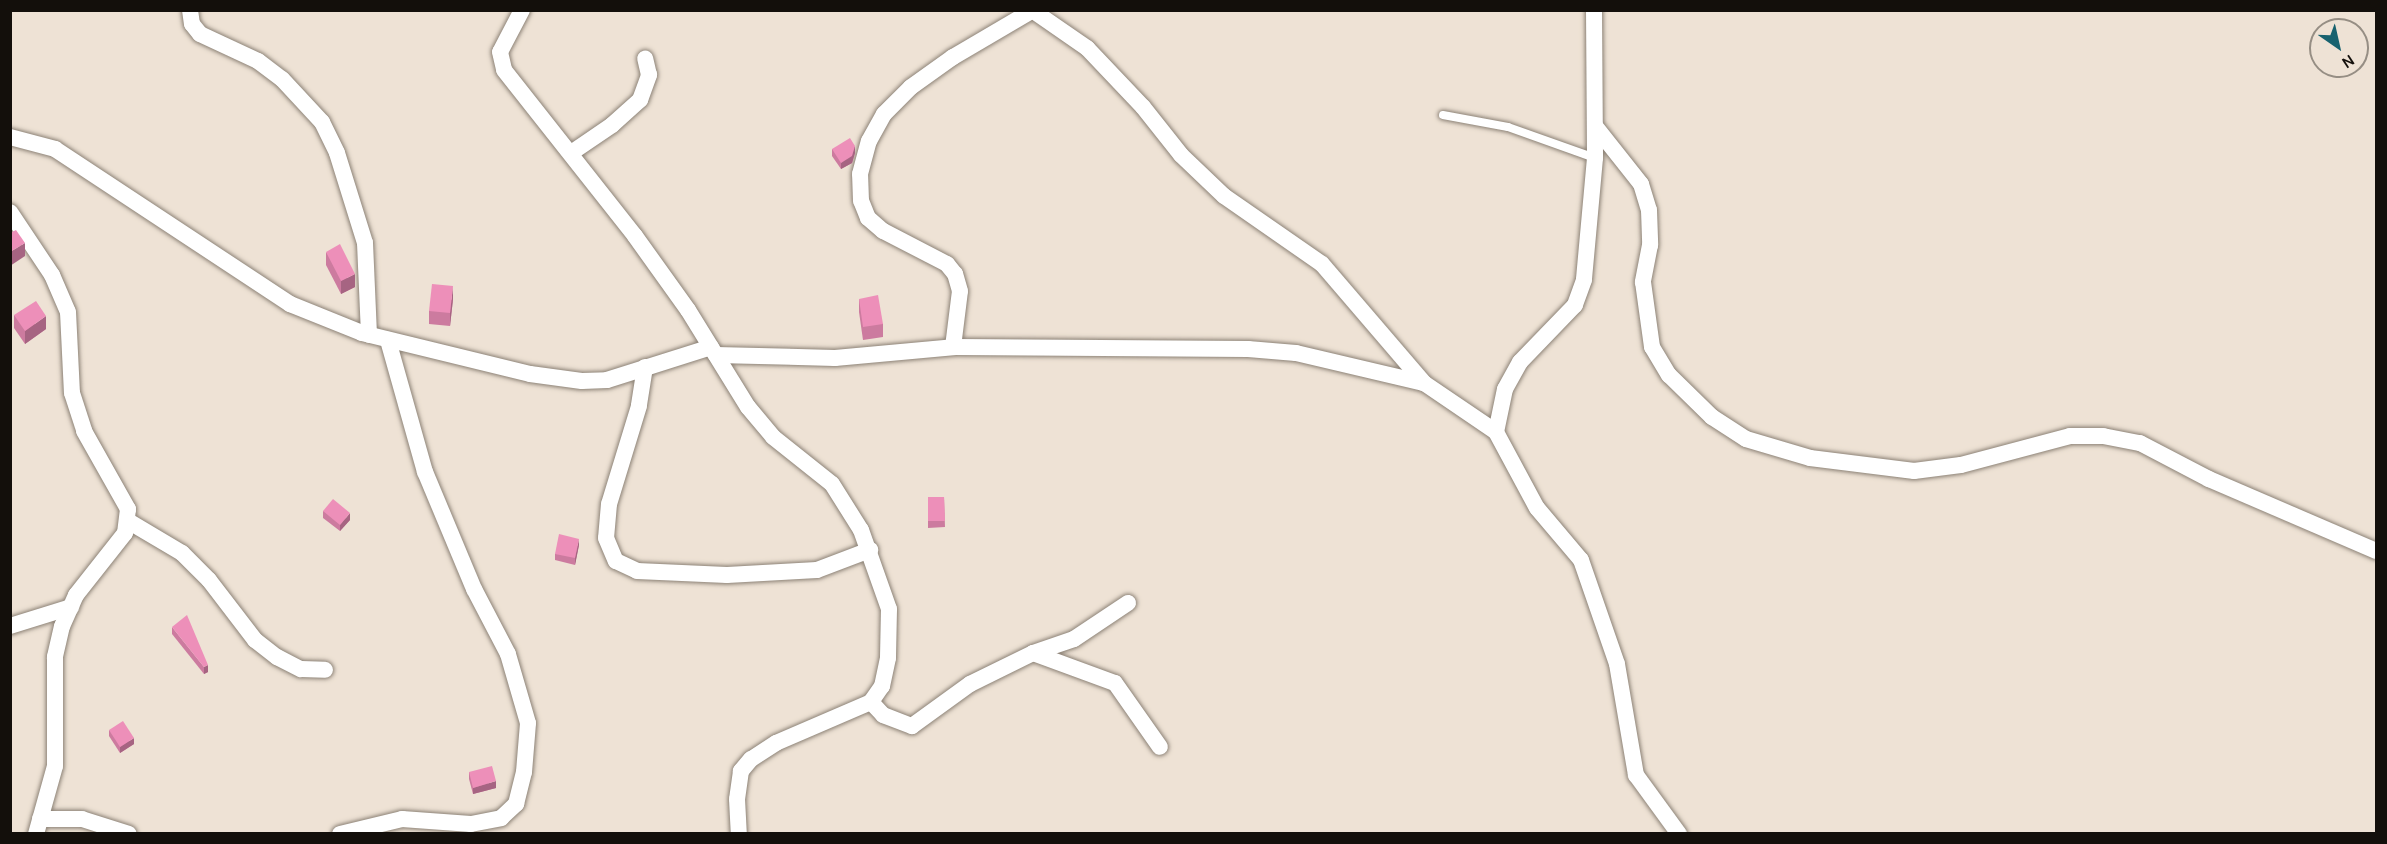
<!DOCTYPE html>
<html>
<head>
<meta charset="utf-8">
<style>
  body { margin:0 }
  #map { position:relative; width:2387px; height:844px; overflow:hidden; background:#eee2d5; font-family:Karla,sans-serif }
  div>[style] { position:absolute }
  .roads { filter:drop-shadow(0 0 2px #8c8276) drop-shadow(0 0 2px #8c8276) }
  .service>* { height:8px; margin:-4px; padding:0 4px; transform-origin:4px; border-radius:4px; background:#fff }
  .minor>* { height:16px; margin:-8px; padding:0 8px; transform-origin:8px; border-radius:8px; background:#fff }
  .wall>* { inset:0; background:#cc7b9f }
  .shaded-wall>* { inset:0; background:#a66482 }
  .building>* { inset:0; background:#ed8fb9 }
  span { translate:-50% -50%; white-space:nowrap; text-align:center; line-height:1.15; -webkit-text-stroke:6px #eee2d5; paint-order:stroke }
  .frame { position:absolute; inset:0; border:12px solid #130f0b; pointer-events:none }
  .north { position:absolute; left:2309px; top:18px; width:60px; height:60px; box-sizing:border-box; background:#eee2d5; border:2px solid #968e84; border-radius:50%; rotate:146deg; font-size:16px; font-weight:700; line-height:24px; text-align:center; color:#130f0b }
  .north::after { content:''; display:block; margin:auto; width:21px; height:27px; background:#18626f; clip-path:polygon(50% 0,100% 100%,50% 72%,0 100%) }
</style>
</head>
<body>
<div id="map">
  <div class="roads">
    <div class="service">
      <div style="left:1443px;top:115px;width:66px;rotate:10.5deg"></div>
      <div style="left:1508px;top:127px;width:92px;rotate:19.6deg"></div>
    </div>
    <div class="minor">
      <div style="left:190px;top:10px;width:14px;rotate:82deg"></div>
      <div style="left:192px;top:24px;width:13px;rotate:51deg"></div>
      <div style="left:200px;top:34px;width:64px;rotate:25deg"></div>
      <div style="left:258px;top:61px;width:30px;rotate:37deg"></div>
      <div style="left:282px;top:79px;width:59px;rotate:47.1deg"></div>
      <div style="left:322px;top:122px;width:34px;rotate:64deg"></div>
      <div style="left:337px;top:153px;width:94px;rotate:72.7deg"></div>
      <div style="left:365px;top:243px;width:92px;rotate:87.5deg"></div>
      <div style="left:522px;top:10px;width:47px;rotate:117.6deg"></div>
      <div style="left:500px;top:52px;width:18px;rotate:77deg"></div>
      <div style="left:504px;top:70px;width:211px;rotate:51.7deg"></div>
      <div style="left:635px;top:236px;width:91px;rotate:54.4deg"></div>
      <div style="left:688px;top:310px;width:114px;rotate:58.3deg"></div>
      <div style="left:748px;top:407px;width:39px;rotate:50deg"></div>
      <div style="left:773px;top:437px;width:75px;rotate:38.5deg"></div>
      <div style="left:832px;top:484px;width:54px;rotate:57.8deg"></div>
      <div style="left:861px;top:530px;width:84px;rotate:70.5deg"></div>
      <div style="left:889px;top:609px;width:49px;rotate:91.2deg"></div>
      <div style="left:888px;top:658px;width:29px;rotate:102deg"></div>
      <div style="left:882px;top:686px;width:19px;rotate:125deg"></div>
      <div style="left:871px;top:702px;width:103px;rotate:156.7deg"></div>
      <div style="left:776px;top:743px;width:30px;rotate:147deg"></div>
      <div style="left:751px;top:759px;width:16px;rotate:130deg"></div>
      <div style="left:741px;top:771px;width:28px;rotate:98deg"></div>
      <div style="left:737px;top:799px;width:35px;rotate:87deg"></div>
      <div style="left:1032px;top:10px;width:67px;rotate:34.6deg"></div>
      <div style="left:1087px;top:48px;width:81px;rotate:46.5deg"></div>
      <div style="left:1143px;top:107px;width:61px;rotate:51.6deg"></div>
      <div style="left:1181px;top:155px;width:59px;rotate:43.6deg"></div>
      <div style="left:1224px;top:196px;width:119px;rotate:34.8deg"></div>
      <div style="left:1322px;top:264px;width:157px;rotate:49.4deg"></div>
      <div style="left:1594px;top:10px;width:148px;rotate:89.6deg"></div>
      <div style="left:1595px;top:158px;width:122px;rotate:95.2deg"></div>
      <div style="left:1584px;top:280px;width:27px;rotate:110deg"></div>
      <div style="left:1575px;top:305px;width:79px;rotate:134deg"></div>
      <div style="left:1520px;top:362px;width:31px;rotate:119deg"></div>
      <div style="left:1505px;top:389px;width:44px;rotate:101.8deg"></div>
      <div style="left:1496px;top:432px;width:86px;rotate:61.7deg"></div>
      <div style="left:1537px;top:508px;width:68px;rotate:49.8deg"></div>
      <div style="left:1581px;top:560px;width:110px;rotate:70.9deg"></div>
      <div style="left:1617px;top:664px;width:113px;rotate:80.3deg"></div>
      <div style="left:1636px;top:775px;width:73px;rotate:53.9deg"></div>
      <div style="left:1595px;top:126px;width:74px;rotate:51.6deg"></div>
      <div style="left:1641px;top:184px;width:27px;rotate:73deg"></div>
      <div style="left:1649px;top:210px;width:35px;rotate:88deg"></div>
      <div style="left:1650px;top:245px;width:38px;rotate:101deg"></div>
      <div style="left:1643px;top:282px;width:66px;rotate:82.1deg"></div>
      <div style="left:1652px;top:347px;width:33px;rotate:59deg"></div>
      <div style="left:1669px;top:375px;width:60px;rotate:44.3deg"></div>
      <div style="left:1712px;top:417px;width:40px;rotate:32.9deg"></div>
      <div style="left:1746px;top:439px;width:67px;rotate:16.5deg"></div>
      <div style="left:1810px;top:458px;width:105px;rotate:7.1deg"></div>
      <div style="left:1914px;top:471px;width:47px;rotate:-7.3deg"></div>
      <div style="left:1961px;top:465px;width:113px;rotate:-14.9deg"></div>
      <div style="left:2070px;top:436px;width:33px"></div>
      <div style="left:2103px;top:436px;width:38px;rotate:11deg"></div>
      <div style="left:2140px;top:443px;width:78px;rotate:27.6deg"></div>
      <div style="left:2209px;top:479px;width:182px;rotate:23.3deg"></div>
      <div style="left:10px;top:137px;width:47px;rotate:14.9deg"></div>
      <div style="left:55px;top:149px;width:282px;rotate:33.4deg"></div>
      <div style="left:290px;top:304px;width:78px;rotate:21.9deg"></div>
      <div style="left:362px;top:333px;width:173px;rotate:13.7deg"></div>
      <div style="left:530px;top:374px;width:52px;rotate:7.7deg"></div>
      <div style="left:582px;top:381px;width:25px;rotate:-2deg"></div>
      <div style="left:607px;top:380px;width:109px;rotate:-17.6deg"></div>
      <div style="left:571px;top:153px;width:50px;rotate:-34.3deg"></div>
      <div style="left:612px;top:125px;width:38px;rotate:-42deg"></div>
      <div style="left:640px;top:100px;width:27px;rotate:-70deg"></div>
      <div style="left:649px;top:75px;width:17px;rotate:-103deg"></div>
      <div style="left:10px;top:212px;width:76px;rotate:56.3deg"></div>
      <div style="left:52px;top:275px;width:40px;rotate:66.6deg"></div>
      <div style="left:68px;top:312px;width:81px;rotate:87.2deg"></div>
      <div style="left:72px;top:393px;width:40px;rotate:72deg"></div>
      <div style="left:84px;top:431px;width:90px;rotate:60.6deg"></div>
      <div style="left:128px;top:509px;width:24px;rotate:97deg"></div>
      <div style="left:125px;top:533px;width:79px;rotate:128.3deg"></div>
      <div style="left:76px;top:595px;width:34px;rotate:114deg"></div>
      <div style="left:62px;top:626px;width:32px;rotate:103deg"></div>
      <div style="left:55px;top:657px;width:109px;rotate:90deg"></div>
      <div style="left:55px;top:766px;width:71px;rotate:105.6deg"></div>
      <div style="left:953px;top:347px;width:56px;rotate:-82.9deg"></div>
      <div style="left:960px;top:291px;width:18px;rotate:-106deg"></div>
      <div style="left:955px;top:274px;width:13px;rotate:-129deg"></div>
      <div style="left:947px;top:264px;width:72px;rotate:-152.7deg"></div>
      <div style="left:883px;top:231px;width:20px;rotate:-139deg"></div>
      <div style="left:868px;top:218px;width:18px;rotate:-112deg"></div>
      <div style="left:861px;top:201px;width:27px;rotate:-92deg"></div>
      <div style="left:860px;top:174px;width:34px;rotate:-75deg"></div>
      <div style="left:869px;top:141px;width:31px;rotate:-61deg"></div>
      <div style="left:884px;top:114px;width:38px;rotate:-45deg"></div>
      <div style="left:911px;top:87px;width:52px;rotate:-35.5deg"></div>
      <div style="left:953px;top:57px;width:93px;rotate:-30.4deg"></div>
      <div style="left:716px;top:355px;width:119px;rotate:1.4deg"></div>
      <div style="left:835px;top:358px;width:121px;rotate:-5.2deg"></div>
      <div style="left:956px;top:347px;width:292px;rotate:0.4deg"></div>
      <div style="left:1248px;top:349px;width:48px;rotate:4.8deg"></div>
      <div style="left:1296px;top:353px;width:131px;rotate:13.2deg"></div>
      <div style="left:1424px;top:383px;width:87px;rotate:34.2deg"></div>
      <div style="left:645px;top:367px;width:39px;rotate:99deg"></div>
      <div style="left:639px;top:406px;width:102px;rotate:107deg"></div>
      <div style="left:609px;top:504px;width:34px;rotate:95deg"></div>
      <div style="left:606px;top:538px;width:25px;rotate:67deg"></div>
      <div style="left:616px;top:561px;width:23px;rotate:25deg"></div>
      <div style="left:637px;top:571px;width:90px;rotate:2.5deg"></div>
      <div style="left:727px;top:575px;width:90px;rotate:-3.2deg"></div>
      <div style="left:817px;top:570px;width:57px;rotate:-20.7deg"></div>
      <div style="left:128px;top:521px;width:63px;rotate:30.7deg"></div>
      <div style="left:182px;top:553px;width:38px;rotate:45deg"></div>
      <div style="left:209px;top:580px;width:76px;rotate:52.5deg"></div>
      <div style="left:255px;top:640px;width:28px;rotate:38deg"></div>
      <div style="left:277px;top:657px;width:27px;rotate:27deg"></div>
      <div style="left:301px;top:669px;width:24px;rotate:2deg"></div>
      <div style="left:10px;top:626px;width:64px;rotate:-17.3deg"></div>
      <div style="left:1033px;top:653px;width:87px;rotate:20.1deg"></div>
      <div style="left:1115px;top:683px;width:78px;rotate:54.9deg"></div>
      <div style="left:871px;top:702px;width:18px;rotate:47deg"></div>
      <div style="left:883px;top:715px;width:31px;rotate:21deg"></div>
      <div style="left:912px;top:726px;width:72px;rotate:-35.9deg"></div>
      <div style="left:970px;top:684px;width:70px;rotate:-26.2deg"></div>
      <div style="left:1033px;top:653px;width:43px;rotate:-18.9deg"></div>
      <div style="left:1074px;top:639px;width:65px;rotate:-33.7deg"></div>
      <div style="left:40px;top:819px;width:42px"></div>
      <div style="left:82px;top:819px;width:49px;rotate:17.7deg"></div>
      <div style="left:340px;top:834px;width:64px;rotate:-13.6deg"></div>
      <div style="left:402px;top:819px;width:69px;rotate:4.1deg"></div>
      <div style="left:471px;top:824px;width:31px;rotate:-11deg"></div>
      <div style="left:501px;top:818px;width:21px;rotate:-43deg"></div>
      <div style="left:516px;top:804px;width:33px;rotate:-76deg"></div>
      <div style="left:524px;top:772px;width:49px;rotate:-85.3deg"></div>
      <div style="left:528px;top:723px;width:72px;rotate:-106.2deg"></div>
      <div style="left:508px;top:654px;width:73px;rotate:-117.6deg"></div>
      <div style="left:474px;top:589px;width:127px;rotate:-112.7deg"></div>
      <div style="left:425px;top:472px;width:137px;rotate:-105.7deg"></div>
    </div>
  </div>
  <div class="wall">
    <div style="clip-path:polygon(832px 149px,855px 153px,852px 163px,841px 169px,832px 156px)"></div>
    <div style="clip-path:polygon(326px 252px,355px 287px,341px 294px,326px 265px)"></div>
    <div style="clip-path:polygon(453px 299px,450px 326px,429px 324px,429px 311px)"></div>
    <div style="clip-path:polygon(859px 299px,883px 324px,883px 337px,863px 340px,859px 312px)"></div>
    <div style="clip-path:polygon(14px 315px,46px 329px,25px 344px,14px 328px)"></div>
    <div style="clip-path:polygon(928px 497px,944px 497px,945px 527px,928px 528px)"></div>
    <div style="clip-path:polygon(323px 511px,350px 520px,340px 531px,323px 518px)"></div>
    <div style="clip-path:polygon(579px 545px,575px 565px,555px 560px,555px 554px)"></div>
    <div style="clip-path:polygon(172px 627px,208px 672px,204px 674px,172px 634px)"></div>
    <div style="clip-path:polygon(109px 730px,134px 744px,120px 753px,109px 736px)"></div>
    <div style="clip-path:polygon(469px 772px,496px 788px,473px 794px,469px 779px)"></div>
  </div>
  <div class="shaded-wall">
    <div style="clip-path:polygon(855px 146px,855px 153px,852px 163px,841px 169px,841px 163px)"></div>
    <div style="clip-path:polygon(25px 243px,25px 256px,10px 266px,10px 252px)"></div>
    <div style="clip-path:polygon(355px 274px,355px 287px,341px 294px,341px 281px)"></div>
    <div style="clip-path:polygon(453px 286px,453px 299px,450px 326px,450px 313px)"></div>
    <div style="clip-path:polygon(46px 316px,46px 329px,25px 344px,25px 331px)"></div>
    <div style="clip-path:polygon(350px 513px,350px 520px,340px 531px,340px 525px)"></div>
    <div style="clip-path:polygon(579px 539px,579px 545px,575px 565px,575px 558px)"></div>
    <div style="clip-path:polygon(208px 665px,208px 672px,204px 674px,204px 667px)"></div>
    <div style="clip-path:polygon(134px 738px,134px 744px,120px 753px,120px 747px)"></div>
    <div style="clip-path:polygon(496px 781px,496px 788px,473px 794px,473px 788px)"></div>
  </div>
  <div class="building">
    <div style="clip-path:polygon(850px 138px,855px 146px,852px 156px,841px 163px,832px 149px)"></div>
    <div style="clip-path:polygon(16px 230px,25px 243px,10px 252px,10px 233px)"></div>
    <div style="clip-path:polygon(340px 244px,355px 274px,341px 281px,326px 252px)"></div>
    <div style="clip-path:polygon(432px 284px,453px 286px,450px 313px,429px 311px)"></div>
    <div style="clip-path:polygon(878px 295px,883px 324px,863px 327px,859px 299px)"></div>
    <div style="clip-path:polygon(36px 301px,46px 316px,25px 331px,14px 315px)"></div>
    <div style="clip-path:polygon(928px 497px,944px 497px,945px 521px,928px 521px)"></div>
    <div style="clip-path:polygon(333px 499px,350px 513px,340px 525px,323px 511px)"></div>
    <div style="clip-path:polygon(559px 534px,579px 539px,575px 558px,555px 554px)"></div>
    <div style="clip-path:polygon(187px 615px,208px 665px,204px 667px,172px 627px)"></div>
    <div style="clip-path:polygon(123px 721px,134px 738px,120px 747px,109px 730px)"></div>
    <div style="clip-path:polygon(492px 766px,496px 781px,473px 788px,469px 772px)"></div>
  </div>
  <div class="frame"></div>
  <div class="north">N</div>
</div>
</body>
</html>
